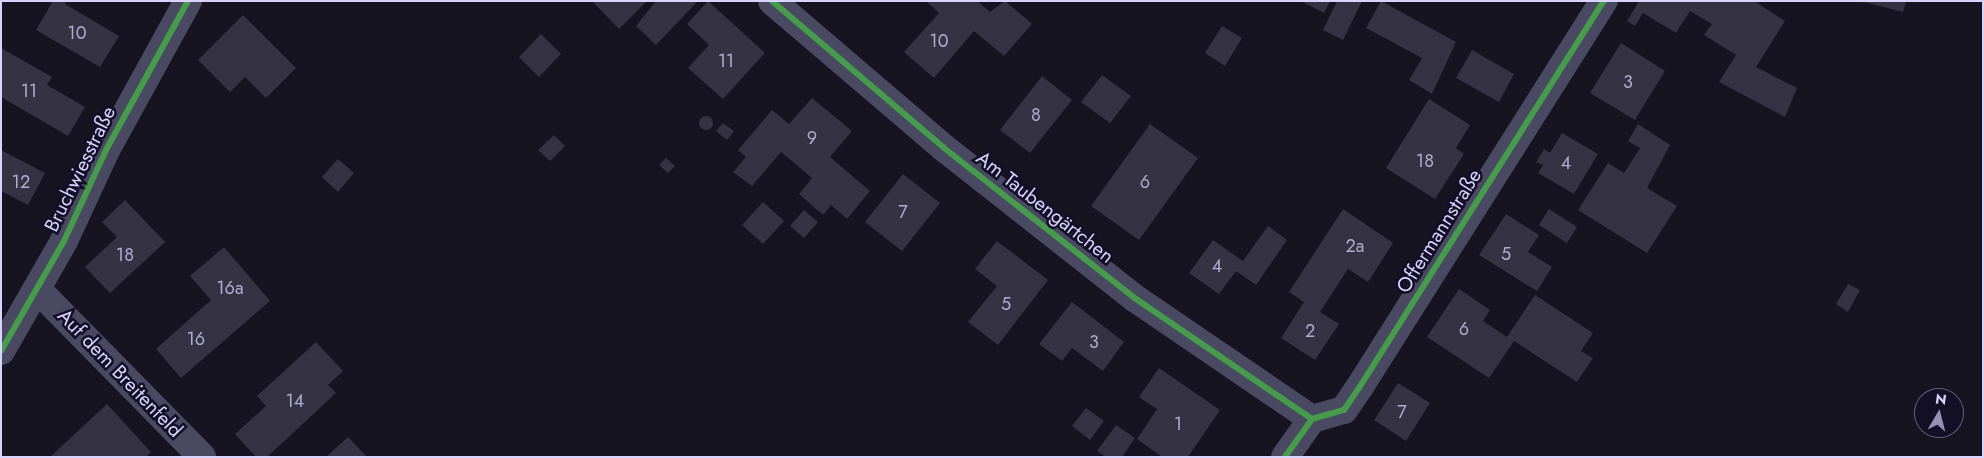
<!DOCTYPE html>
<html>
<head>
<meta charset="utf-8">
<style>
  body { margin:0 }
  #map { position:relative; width:1984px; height:458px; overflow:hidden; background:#161421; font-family:Jost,sans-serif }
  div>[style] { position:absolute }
  .building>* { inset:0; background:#343243 }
  .round { border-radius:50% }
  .street>* { height:28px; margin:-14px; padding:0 14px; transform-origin:14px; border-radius:14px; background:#4a4962 }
  .cycleway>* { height:6px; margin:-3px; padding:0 3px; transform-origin:3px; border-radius:3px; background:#469c4c }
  span { translate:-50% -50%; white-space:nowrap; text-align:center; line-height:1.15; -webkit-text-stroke:5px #130f26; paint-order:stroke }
  .number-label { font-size:18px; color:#b0acd0 }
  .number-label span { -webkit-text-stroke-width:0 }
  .street-label { font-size:20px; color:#d9d4ff }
  .frame { position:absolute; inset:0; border:2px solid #d9d4ff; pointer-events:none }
  .north { position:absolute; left:1914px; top:388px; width:50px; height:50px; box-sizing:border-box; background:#130f26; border:1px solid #625e7d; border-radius:50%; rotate:8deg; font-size:14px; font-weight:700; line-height:20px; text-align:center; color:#d9d4ff }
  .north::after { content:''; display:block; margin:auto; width:18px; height:22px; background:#9591b1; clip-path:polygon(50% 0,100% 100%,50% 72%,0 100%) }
</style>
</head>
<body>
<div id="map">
  <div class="building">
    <div style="clip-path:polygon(53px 1px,66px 1px,65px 4px,119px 36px,100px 67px,36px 30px)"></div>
    <div style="clip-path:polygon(592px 1px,647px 1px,619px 29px)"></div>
    <div style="clip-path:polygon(656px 1px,698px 1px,656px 45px,636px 26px)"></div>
    <div style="clip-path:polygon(708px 1px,765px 53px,723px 99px,688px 68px,709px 45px,687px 24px)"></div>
    <div style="clip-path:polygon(926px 1px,977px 1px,990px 12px,1005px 1px,1032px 24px,1004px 56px,974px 31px,934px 78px,904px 52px,939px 13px)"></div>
    <div style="clip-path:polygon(1301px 1px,1330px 1px,1324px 13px)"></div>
    <div style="clip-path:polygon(1337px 1px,1362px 1px,1343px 40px,1323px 30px)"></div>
    <div style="clip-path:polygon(1381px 1px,1456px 42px,1432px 94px,1409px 80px,1422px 58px,1366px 28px)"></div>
    <div style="clip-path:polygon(1639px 1px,1754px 1px,1785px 21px,1756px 67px,1797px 88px,1785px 117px,1719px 82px,1736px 55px,1704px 35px,1712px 24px,1690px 11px,1676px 33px,1643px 13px,1635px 26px,1627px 21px)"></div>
    <div style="clip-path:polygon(1860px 1px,1906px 1px,1903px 12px)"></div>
    <div style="clip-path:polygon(243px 15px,296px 68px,266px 98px,245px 77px,230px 92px,198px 60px)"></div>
    <div style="clip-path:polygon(1222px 26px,1242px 38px,1225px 66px,1205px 53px)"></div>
    <div style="clip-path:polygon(541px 34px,561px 54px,539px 77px,519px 57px)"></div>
    <div style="clip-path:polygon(1621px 43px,1665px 71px,1635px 120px,1590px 93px)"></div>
    <div style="clip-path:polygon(1px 48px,52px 77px,47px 85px,85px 107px,68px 136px,1px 97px)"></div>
    <div style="clip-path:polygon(1472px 50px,1514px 74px,1499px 102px,1456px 78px)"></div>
    <div style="clip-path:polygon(1102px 75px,1131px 96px,1110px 123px,1081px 102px)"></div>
    <div style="clip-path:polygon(1042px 76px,1072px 100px,1030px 153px,1000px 130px)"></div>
    <div style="clip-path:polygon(812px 98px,852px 131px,830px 157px,870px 191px,847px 219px,831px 205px,823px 215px,799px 194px,812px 178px,781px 152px,752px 186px,733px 172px,746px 157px,738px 150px,772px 110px,789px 124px)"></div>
    <div style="clip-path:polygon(1429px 99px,1470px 125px,1456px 148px,1464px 154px,1435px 199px,1386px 168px)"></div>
    <div class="round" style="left:699px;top:116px;width:14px;height:14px"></div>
    <div style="clip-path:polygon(723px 123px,734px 131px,727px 140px,716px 131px)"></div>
    <div style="clip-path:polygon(1150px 124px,1198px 158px,1139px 240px,1091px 206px)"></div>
    <div style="clip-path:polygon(1638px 124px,1670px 145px,1647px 188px,1677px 206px,1647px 253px,1578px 210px,1608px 163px,1624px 173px,1640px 148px,1628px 141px)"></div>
    <div style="clip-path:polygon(1562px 133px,1598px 154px,1574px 194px,1538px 173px,1543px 165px,1536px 162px,1544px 149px,1550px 153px)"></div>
    <div style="clip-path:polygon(554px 135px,565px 146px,550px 161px,538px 150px)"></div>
    <div style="clip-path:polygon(1px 150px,45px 173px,28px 205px,1px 191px)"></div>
    <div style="clip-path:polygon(666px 158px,675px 166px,668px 173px,659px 165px)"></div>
    <div style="clip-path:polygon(338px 159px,354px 173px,338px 192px,322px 177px)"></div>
    <div style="clip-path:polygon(903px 174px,940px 203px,902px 251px,865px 222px)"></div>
    <div style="clip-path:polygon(125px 200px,165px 242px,110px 293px,85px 267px,117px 237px,102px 222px)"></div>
    <div style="clip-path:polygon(763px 202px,784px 221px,763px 244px,742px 225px)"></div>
    <div style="clip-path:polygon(1343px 209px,1393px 243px,1368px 282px,1348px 269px,1320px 312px,1339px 324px,1315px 360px,1281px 338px,1304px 302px,1289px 292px)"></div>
    <div style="clip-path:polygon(1549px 209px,1577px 227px,1567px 243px,1539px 225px)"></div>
    <div style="clip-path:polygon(804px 210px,818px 222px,804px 238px,790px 226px)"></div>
    <div style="clip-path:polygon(1506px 214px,1539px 235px,1528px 252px,1552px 267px,1537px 291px,1479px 255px)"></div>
    <div style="clip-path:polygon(1268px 226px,1287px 240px,1256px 285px,1236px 271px,1219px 294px,1189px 273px,1213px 240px,1243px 261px)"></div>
    <div style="clip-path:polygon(997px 241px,1048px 280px,998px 345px,968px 322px,997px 286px,975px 269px)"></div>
    <div style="clip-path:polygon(224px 247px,270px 301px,181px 378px,156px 349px,211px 300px,190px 276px)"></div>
    <div style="clip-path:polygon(1848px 284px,1860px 290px,1848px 312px,1836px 304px)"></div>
    <div style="clip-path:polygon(1459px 289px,1490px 310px,1483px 321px,1507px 337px,1535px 295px,1593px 333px,1581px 351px,1593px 358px,1577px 382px,1514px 341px,1489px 378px,1427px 337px)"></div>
    <div style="clip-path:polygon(1072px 302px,1124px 342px,1103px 371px,1072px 348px,1062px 361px,1039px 344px)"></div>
    <div style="clip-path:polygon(316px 342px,343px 371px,328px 385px,336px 393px,267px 457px,256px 457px,235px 434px,266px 406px,257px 396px)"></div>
    <div style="clip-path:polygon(1159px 368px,1220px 410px,1188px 457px,1162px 457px,1137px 439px,1157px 409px,1139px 397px)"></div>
    <div style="clip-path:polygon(1398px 383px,1430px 403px,1406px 441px,1374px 420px)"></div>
    <div style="clip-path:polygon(107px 404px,151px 452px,146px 457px,50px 457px)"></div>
    <div style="clip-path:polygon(1086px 408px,1104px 421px,1090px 440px,1072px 426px)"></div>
    <div style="clip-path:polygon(1116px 425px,1135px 438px,1122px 457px,1106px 457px,1097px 451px)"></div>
    <div style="clip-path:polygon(348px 437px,367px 457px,326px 457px)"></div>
  </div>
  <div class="street">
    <div style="left:772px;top:1px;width:226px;rotate:40.5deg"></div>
    <div style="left:944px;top:148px;width:244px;rotate:38.2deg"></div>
    <div style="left:1136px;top:299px;width:213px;rotate:34.3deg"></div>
    <div style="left:38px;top:290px;width:234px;rotate:45.5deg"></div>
    <div style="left:1px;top:351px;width:127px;rotate:-60.2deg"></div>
    <div style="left:64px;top:241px;width:100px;rotate:-65.2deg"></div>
    <div style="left:106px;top:150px;width:170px;rotate:-61.2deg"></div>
    <div style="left:1285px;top:457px;width:47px;rotate:-54.6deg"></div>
    <div style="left:1312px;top:419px;width:33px;rotate:-16deg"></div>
    <div style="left:1344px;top:410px;width:27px;rotate:-56deg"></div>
    <div style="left:1359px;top:388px;width:458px;rotate:-57.7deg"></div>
  </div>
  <div class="cycleway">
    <div style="left:772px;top:1px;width:226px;rotate:40.5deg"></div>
    <div style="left:944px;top:148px;width:244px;rotate:38.2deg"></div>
    <div style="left:1136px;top:299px;width:213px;rotate:34.3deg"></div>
    <div style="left:1px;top:351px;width:127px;rotate:-60.2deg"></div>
    <div style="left:64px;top:241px;width:100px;rotate:-65.2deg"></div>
    <div style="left:106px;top:150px;width:170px;rotate:-61.2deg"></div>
    <div style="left:1285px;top:457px;width:47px;rotate:-54.6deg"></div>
    <div style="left:1312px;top:419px;width:33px;rotate:-16deg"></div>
    <div style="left:1344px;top:410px;width:27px;rotate:-56deg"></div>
    <div style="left:1359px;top:388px;width:458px;rotate:-57.7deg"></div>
  </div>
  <div class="number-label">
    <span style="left:77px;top:33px">10</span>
    <span style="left:939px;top:41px">10</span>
    <span style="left:726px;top:61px">11</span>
    <span style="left:1628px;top:82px">3</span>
    <span style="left:29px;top:91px">11</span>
    <span style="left:1036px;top:115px">8</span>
    <span style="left:812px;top:138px">9</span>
    <span style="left:1425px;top:161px">18</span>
    <span style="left:1566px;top:163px">4</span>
    <span style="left:21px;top:182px">12</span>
    <span style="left:1145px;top:182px">6</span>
    <span style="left:903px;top:212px">7</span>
    <span style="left:1355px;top:246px">2a</span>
    <span style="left:1506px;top:254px">5</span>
    <span style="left:125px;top:255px">18</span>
    <span style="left:1217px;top:266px">4</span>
    <span style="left:230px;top:288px">16a</span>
    <span style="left:1006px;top:304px">5</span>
    <span style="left:1464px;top:329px">6</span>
    <span style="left:1310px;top:331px">2</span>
    <span style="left:196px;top:339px">16</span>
    <span style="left:1094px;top:342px">3</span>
    <span style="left:295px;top:401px">14</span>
    <span style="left:1402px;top:412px">7</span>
    <span style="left:1178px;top:424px">1</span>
  </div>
  <div class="street-label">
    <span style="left:80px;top:169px;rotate:-64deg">Bruchwiesstraße</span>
    <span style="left:1045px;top:207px;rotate:38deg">Am Taubengärtchen</span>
    <span style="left:1439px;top:231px;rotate:-58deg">Offermannstraße</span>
    <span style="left:120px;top:373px;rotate:46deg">Auf dem Breitenfeld</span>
  </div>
  <div class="frame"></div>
  <div class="north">N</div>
</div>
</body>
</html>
